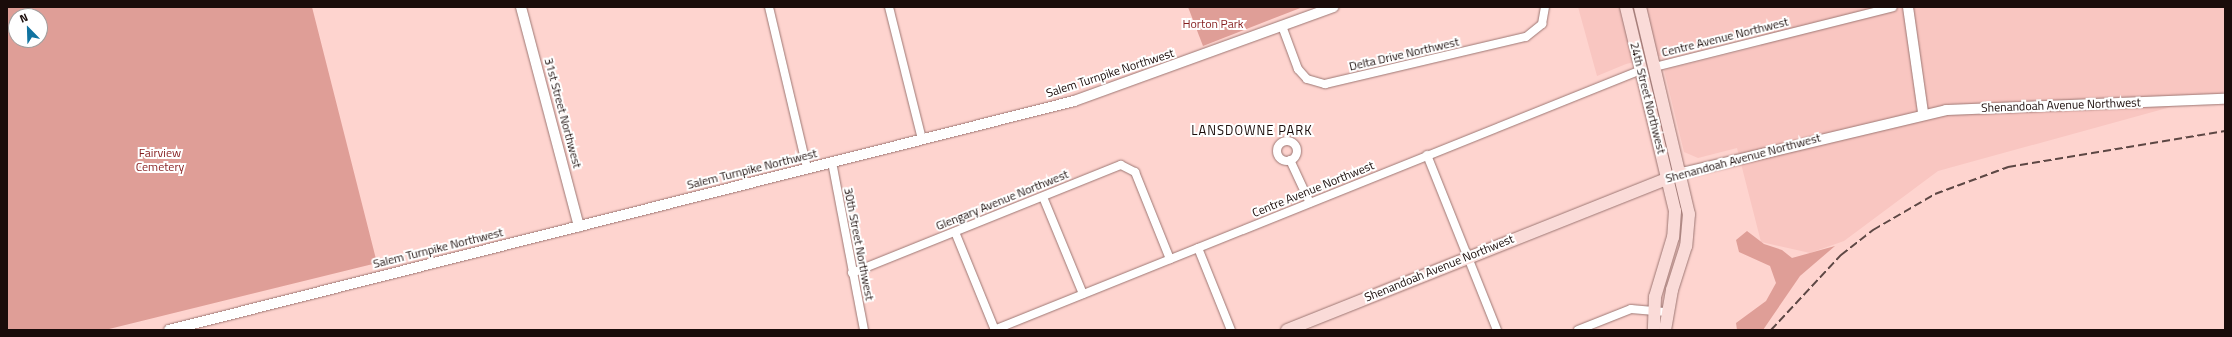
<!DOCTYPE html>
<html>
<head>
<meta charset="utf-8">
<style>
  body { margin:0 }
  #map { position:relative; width:2232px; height:337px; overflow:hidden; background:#fed4cf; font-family:"Titillium Web",sans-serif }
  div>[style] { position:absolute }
  .built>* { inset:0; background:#f9c6c1 }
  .green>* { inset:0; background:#df9e97 }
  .roads { filter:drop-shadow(0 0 1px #9d7773) drop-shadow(0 0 1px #9d7773) }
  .minor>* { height:8px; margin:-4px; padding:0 4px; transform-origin:4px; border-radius:4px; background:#fff }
  .minor>.ring { margin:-4px; padding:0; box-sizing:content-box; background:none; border:8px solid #fff; border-radius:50% }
  .tertiary>* { height:10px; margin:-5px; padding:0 5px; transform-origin:5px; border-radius:5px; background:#fff }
  .secondary>* { height:12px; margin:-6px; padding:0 6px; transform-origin:6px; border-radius:6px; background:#fadbd8 }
  .rail>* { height:2px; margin-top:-1px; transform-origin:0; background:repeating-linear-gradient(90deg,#5d4744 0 8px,transparent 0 12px) }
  span { translate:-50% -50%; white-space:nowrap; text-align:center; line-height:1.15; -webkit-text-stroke:4px #fff; paint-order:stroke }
  .park-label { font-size:12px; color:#851d1e }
  .street-label { font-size:12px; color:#1a0c0a }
  .neighbourhood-label { font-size:13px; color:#1a0c0a; letter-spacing:1px }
  .frame { position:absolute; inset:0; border:8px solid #1a0c0a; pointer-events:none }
  .north { position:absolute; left:8px; top:8px; width:40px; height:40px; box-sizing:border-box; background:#fff; border:1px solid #a39e9d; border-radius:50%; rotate:337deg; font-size:11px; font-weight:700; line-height:16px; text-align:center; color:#1a0c0a }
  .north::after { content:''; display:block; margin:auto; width:14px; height:18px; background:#1073a0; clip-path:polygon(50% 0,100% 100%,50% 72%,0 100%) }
</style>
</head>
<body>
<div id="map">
  <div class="built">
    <div style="clip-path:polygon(1578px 7px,2225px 7px,2225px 92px,1938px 171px,1844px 241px,1810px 253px,1761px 242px,1737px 148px,1698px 158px,1684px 152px,1664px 70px,1761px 46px,1757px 33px,1626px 64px,1597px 76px)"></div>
  </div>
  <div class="green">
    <div style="clip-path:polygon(evenodd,7px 7px,312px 7px,377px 263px,105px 330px,7px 330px,7px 7px,16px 16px,40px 16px,40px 40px,16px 40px,16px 16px)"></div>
    <div style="clip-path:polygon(1188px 7px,1303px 7px,1203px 46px)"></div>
    <div style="clip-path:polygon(1747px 231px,1764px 244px,1782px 250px,1792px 258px,1835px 246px,1800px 276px,1763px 330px,1737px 330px,1736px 323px,1766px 301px,1776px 283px,1770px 266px,1739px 252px,1736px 240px)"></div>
  </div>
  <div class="roads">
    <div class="minor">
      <div style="left:769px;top:7px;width:165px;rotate:76.7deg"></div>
      <div style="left:889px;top:7px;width:136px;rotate:76deg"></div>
      <div style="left:1282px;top:26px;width:46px;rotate:69.6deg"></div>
      <div style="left:1298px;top:69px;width:13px;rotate:48deg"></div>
      <div style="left:1307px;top:79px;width:19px;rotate:16deg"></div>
      <div style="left:1325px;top:84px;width:206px;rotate:-13.2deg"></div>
      <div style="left:1526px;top:37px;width:21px;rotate:-39deg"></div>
      <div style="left:1542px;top:24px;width:17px;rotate:-80deg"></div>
      <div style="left:1655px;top:67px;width:245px;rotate:-14.1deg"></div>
      <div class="ring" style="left:1277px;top:141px;width:12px;height:12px"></div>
      <div style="left:1427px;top:155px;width:188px;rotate:68.2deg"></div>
      <div style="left:1290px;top:160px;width:47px;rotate:65.1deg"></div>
      <div style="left:832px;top:162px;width:171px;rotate:79.2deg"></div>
      <div style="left:1043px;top:197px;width:105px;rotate:67.6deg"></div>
      <div style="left:955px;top:232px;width:106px;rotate:67.8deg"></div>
      <div style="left:1198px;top:248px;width:88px;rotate:68.1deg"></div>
      <div style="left:852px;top:273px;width:290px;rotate:-21.9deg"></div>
      <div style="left:1121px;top:165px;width:16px;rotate:27deg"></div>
      <div style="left:1135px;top:172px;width:94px;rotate:68.1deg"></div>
      <div style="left:994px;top:330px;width:697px;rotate:-21.89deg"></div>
      <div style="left:1578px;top:330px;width:57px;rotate:-21.6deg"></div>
      <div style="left:1631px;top:309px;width:36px;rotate:5deg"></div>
    </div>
    <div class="tertiary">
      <div style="left:521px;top:7px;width:227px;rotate:75.2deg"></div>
      <div style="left:1908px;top:7px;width:107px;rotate:81.9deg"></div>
      <div style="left:1682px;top:173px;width:271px;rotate:-13.4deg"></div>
      <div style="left:1946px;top:110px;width:279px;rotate:-2.3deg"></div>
      <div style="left:169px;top:330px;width:934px;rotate:-14.2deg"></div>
      <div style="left:1074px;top:101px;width:276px;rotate:-19.9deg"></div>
    </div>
    <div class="secondary">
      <div style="left:1626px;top:7px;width:210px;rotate:76.5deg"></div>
      <div style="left:1675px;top:211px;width:26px;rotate:94deg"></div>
      <div style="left:1673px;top:237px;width:63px;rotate:106.7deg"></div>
      <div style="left:1655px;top:297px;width:33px;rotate:92deg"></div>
      <div style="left:1640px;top:7px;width:213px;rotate:76.7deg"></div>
      <div style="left:1689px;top:214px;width:32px;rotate:95deg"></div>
      <div style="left:1686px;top:246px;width:46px;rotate:107.7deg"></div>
      <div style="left:1672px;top:290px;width:41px;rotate:99.9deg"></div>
      <div style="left:1287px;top:330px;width:425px;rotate:-21.7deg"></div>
    </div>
  </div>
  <div class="rail">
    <div style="left:1771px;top:330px;width:103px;rotate:-47deg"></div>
    <div style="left:1841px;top:255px;width:41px;rotate:-38deg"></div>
    <div style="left:1873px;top:230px;width:72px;rotate:-30.1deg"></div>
    <div style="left:1935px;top:194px;width:78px;rotate:-20.3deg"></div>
    <div style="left:2008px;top:167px;width:220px;rotate:-9.4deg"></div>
  </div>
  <div class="park-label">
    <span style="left:1213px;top:24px">Horton Park</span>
    <span style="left:160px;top:160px">Fairview<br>Cemetery</span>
  </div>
  <div class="street-label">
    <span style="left:1725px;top:37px;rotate:-14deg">Centre Avenue Northwest</span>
    <span style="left:1404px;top:54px;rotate:-13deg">Delta Drive Northwest</span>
    <span style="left:1110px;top:73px;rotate:-18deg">Salem Turnpike Northwest</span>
    <span style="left:1648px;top:98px;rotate:76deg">24th Street Northwest</span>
    <span style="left:2061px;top:105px;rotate:-2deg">Shenandoah Avenue Northwest</span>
    <span style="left:563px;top:113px;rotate:75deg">31st Street Northwest</span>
    <span style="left:1743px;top:158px;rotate:-15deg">Shenandoah Avenue Northwest</span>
    <span style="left:752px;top:169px;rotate:-14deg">Salem Turnpike Northwest</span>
    <span style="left:1313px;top:189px;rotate:-22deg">Centre Avenue Northwest</span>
    <span style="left:1002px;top:200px;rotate:-22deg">Glengary Avenue Northwest</span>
    <span style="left:859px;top:244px;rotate:79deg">30th Street Northwest</span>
    <span style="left:438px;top:248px;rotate:-14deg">Salem Turnpike Northwest</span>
    <span style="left:1439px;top:268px;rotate:-22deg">Shenandoah Avenue Northwest</span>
  </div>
  <div class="neighbourhood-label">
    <span style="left:1252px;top:130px">LANSDOWNE PARK</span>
  </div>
  <div class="frame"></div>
  <div class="north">N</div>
</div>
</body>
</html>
